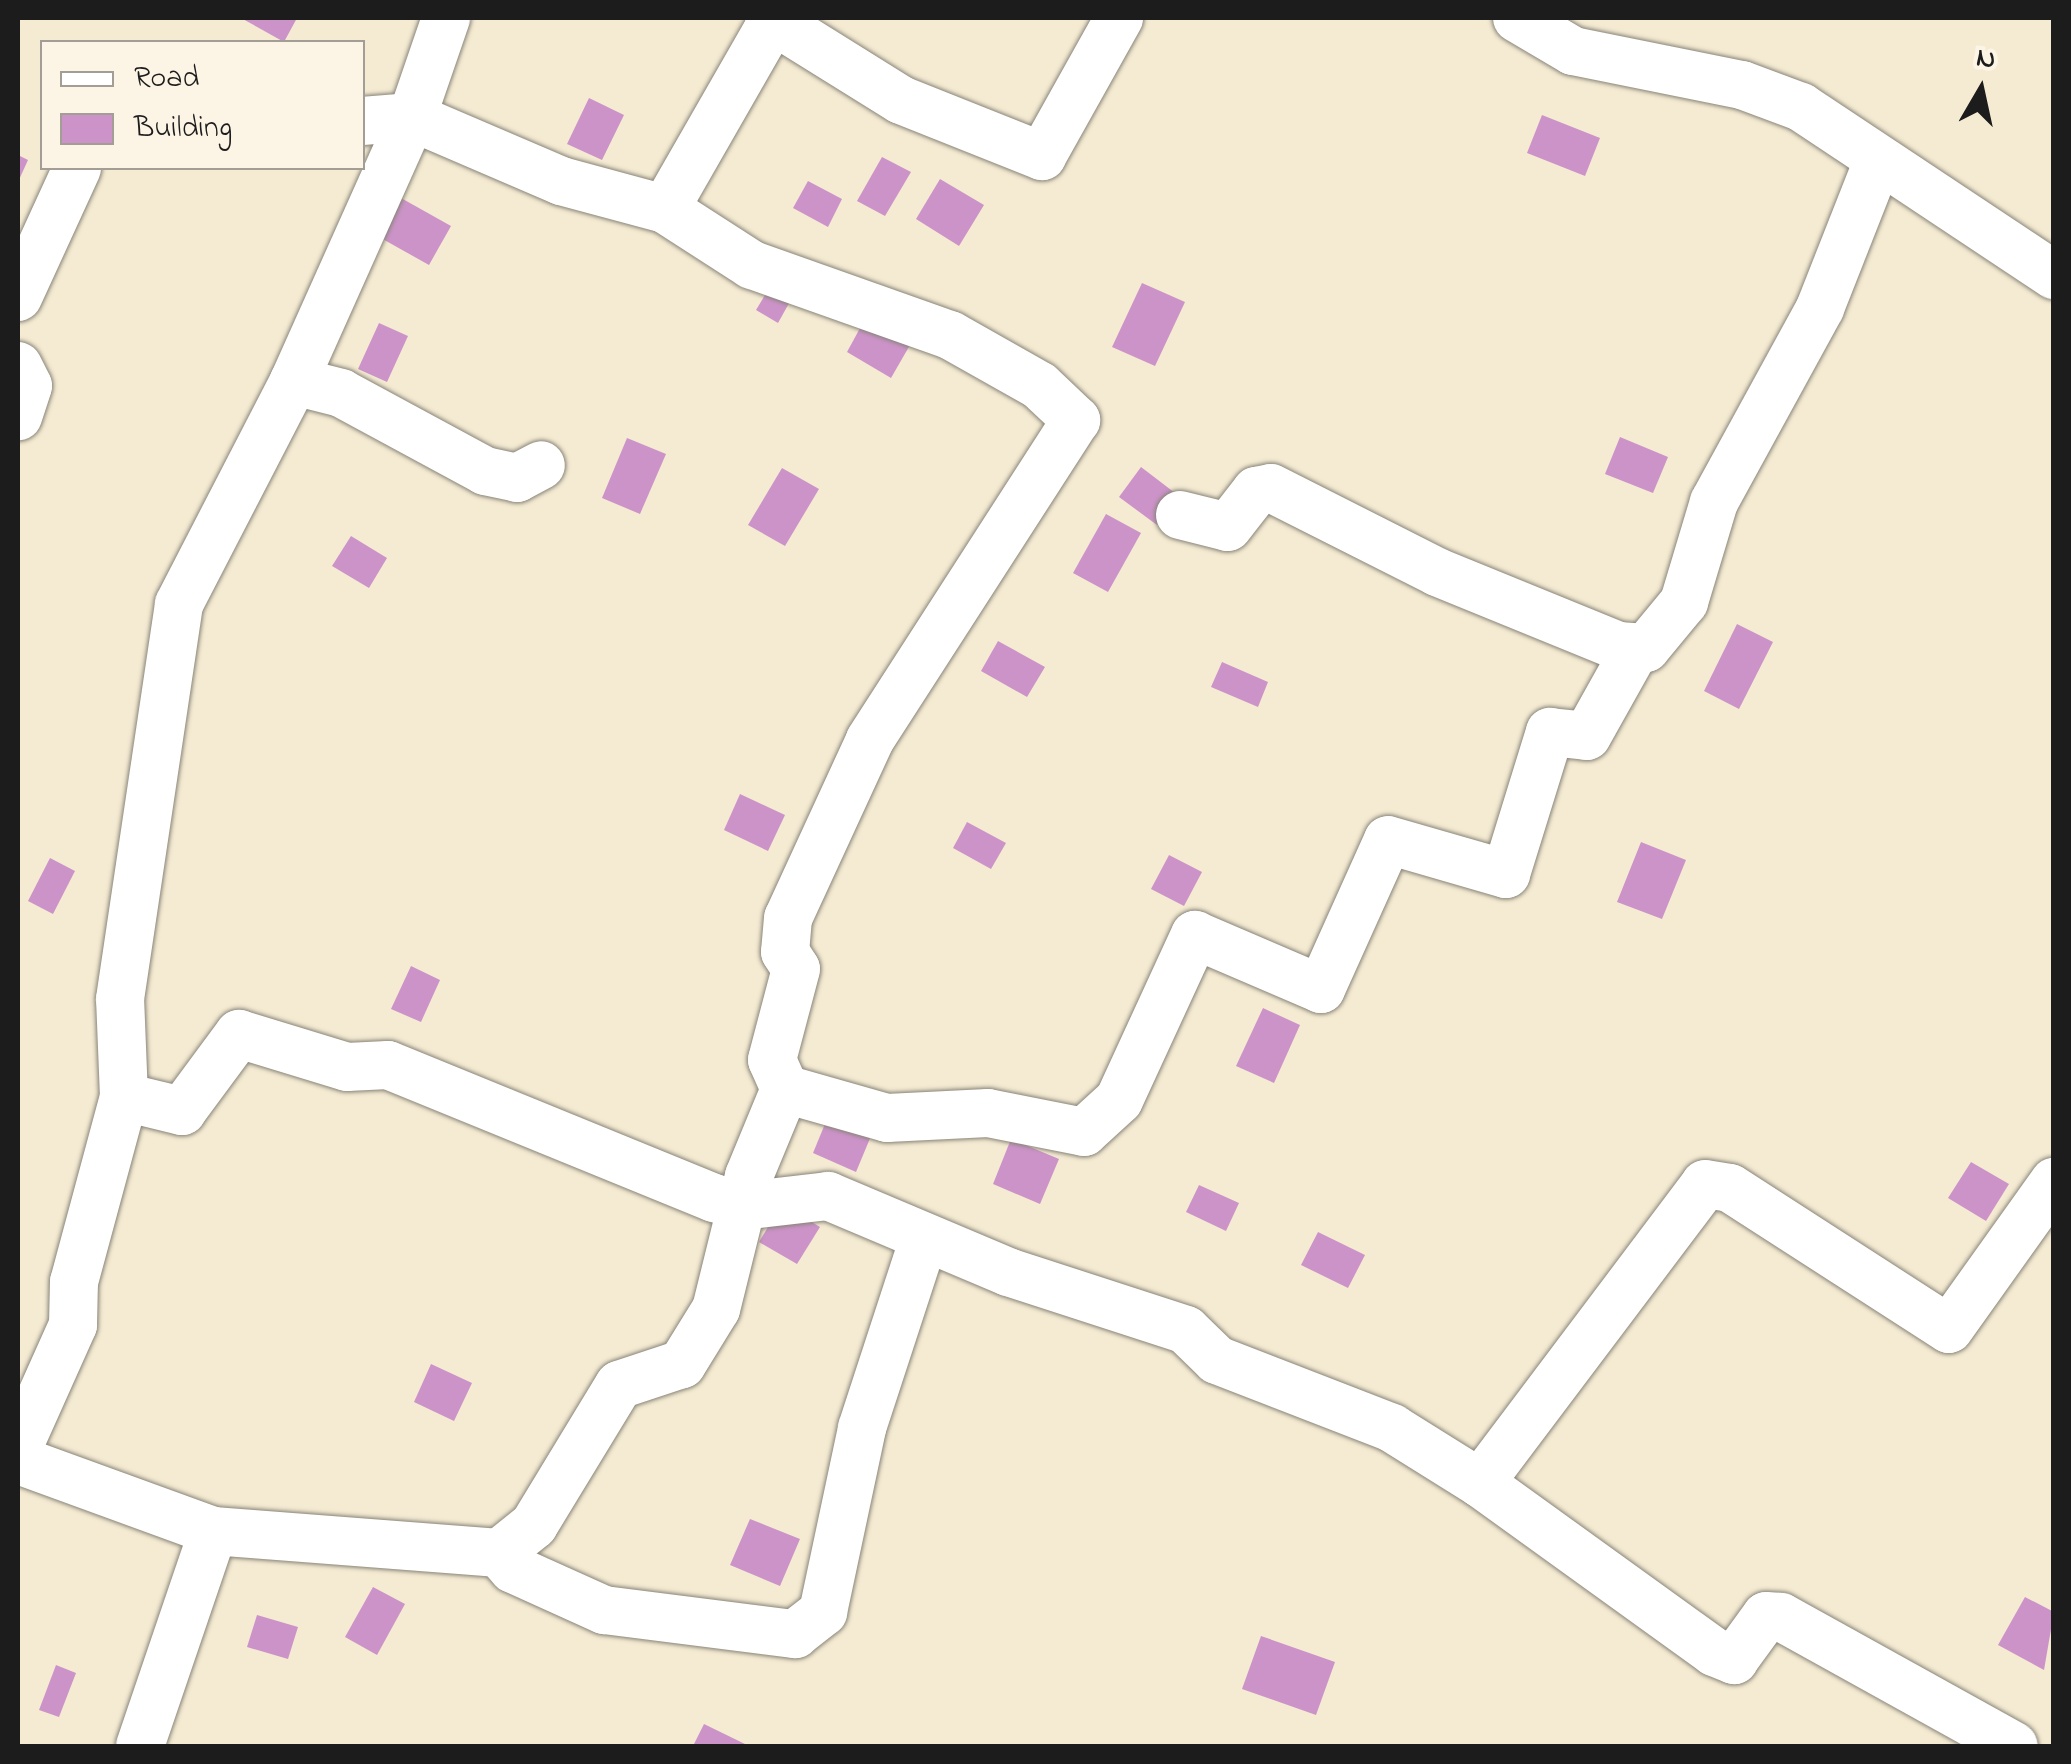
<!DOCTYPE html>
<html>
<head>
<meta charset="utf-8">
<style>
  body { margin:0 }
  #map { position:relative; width:2071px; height:1764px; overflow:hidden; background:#f5ebd3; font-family:"Indie Flower",sans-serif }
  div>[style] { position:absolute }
  .building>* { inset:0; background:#cc93c9 }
  .roads { filter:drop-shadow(0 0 2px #888478) drop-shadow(0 0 2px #888478) }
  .minor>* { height:48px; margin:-24px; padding:0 24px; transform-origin:24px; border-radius:24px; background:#fff }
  span { translate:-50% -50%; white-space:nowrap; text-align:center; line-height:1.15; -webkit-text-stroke:9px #fcf5e5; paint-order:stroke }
  .frame { position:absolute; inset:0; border:20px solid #1c1c1c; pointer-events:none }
  .legend { position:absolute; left:40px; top:40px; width:325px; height:130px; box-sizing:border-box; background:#fcf5e5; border:2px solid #a29e95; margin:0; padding:12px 18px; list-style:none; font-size:30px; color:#1c1c1c }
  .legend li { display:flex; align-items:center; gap:20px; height:50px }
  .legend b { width:50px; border:2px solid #a29e95 }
  .north { position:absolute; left:1931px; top:40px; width:100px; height:100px; -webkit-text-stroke:8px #fcf5e5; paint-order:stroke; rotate:9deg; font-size:28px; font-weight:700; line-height:40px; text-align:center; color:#1c1c1c }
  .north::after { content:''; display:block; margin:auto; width:35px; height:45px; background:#1c1c1c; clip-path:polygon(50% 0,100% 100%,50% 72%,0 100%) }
</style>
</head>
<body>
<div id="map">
  <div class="building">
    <div style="clip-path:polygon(241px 18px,297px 18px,284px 42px)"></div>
    <div style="clip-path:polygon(589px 98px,624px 115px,602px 160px,567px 144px)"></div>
    <div style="clip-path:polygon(1542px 115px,1600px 138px,1585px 176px,1527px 153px)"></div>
    <div style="clip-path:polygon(18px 155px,28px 160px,18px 182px)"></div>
    <div style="clip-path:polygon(882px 157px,911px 172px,885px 216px,857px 201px)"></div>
    <div style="clip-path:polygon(940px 179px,984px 205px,959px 246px,916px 219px)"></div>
    <div style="clip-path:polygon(808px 181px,842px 199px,828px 227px,793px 208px)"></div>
    <div style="clip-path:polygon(401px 198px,451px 226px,429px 265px,379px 237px)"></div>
    <div style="clip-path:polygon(776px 277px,797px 289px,778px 323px,756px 310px)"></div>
    <div style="clip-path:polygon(1142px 283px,1185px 302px,1155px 366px,1112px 347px)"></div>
    <div style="clip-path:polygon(865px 319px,910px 345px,891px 378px,847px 352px)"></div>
    <div style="clip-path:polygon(379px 323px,408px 336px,387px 382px,358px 369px)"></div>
    <div style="clip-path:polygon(1620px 437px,1668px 457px,1653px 493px,1605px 474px)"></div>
    <div style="clip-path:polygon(627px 438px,666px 454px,640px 514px,602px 498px)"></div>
    <div style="clip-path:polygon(1141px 467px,1179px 496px,1157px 525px,1119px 497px)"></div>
    <div style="clip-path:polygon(782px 468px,819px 489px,785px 546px,748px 525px)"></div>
    <div style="clip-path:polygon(1106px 514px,1141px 533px,1108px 592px,1073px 573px)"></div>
    <div style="clip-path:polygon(351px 536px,387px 558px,369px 588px,332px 566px)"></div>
    <div style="clip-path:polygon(1737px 624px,1773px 642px,1739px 709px,1704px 691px)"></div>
    <div style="clip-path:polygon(998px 641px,1045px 667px,1027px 697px,981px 671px)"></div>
    <div style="clip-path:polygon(1222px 662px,1268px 682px,1258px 707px,1211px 687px)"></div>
    <div style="clip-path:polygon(740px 794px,785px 815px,768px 851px,724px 830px)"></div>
    <div style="clip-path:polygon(967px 822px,1006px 843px,991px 869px,953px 848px)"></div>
    <div style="clip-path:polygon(1641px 842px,1686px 860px,1662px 919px,1617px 902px)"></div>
    <div style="clip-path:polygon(1169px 855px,1202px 872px,1184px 906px,1151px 889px)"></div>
    <div style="clip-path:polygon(50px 858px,75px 871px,53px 914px,28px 901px)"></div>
    <div style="clip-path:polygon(411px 966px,440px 980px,421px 1022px,391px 1009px)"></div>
    <div style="clip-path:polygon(1263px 1008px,1300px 1025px,1274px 1083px,1236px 1066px)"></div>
    <div style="clip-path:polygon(827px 1119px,871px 1136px,856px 1172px,813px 1153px)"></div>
    <div style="clip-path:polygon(1011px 1139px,1059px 1159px,1040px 1204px,993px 1184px)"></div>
    <div style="clip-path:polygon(1971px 1162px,2009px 1184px,1986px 1221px,1948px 1198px)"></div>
    <div style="clip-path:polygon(1199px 1185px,1239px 1203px,1226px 1231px,1186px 1212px)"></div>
    <div style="clip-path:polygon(782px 1204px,820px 1227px,797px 1264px,759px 1242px)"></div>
    <div style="clip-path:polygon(1318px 1232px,1365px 1255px,1348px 1288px,1301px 1265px)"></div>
    <div style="clip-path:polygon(431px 1364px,472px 1383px,454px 1421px,414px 1402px)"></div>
    <div style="clip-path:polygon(750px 1519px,800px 1539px,780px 1586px,730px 1565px)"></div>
    <div style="clip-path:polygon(373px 1587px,405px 1604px,377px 1655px,345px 1637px)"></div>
    <div style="clip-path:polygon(2025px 1597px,2054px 1612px,2044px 1670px,1998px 1645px)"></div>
    <div style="clip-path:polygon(257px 1615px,298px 1627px,288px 1659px,247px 1647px)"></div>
    <div style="clip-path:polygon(1261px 1636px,1335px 1662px,1316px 1715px,1242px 1689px)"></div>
    <div style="clip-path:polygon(56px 1665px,76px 1673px,59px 1717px,39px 1710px)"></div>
    <div style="clip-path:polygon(704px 1724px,745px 1744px,744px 1746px,693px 1746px)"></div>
  </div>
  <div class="roads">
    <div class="minor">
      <div style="left:1517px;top:18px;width:65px;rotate:30.5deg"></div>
      <div style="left:1573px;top:51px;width:172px;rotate:11.4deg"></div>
      <div style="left:1742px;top:85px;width:63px;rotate:20.4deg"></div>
      <div style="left:1801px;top:107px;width:304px;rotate:33.6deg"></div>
      <div style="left:362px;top:121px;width:50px;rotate:-4.6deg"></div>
      <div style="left:412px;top:117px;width:162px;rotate:23.2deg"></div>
      <div style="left:561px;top:181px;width:108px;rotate:15.1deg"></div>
      <div style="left:665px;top:209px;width:103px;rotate:32.8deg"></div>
      <div style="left:752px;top:265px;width:210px;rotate:19.5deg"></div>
      <div style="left:950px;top:335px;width:103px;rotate:29.5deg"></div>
      <div style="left:1040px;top:386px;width:50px;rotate:43.4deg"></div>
      <div style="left:1076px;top:420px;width:381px;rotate:122.8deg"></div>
      <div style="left:870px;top:740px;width:196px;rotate:114.7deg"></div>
      <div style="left:788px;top:918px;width:34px;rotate:95deg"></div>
      <div style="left:785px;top:952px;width:20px;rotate:57deg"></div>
      <div style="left:796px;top:969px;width:94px;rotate:104.8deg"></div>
      <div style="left:772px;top:1060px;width:32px;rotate:66deg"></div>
      <div style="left:785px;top:1089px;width:94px;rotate:112.5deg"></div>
      <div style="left:749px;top:1176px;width:137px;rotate:103.9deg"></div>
      <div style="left:716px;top:1309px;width:65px;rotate:121.7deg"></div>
      <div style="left:682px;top:1364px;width:66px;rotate:161.6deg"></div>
      <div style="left:619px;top:1385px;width:164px;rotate:121.3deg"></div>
      <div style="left:534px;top:1525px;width:45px;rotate:141.3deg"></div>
      <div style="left:665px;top:209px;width:205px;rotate:-60.2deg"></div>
      <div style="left:767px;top:31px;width:20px;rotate:-6deg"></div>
      <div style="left:787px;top:29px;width:134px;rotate:31.9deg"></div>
      <div style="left:901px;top:100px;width:152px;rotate:21.7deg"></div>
      <div style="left:1042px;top:156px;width:158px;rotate:-60.8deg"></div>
      <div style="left:18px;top:297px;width:142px;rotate:-65.4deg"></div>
      <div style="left:18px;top:366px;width:22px;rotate:63deg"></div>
      <div style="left:28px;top:386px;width:32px;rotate:108deg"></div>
      <div style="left:294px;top:381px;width:49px;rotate:14.3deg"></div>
      <div style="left:341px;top:393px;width:164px;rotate:28.4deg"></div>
      <div style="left:485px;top:471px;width:33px;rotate:12deg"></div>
      <div style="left:517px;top:478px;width:27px;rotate:-28deg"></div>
      <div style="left:1180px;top:515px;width:49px;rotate:14deg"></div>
      <div style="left:1228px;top:527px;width:46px;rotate:-52.1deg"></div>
      <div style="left:1256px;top:491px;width:15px;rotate:-11deg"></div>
      <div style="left:1271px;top:488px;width:186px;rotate:26.8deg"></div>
      <div style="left:1437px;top:572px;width:196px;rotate:22.2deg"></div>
      <div style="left:1618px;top:646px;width:28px;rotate:4deg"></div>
      <div style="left:1646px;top:648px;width:60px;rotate:-50.4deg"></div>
      <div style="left:1684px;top:602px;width:104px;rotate:-73.3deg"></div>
      <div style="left:1714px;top:502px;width:221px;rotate:-61.3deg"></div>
      <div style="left:1820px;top:308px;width:156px;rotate:-68.5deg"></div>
      <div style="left:785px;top:1089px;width:106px;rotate:15.9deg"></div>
      <div style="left:887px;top:1118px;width:101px;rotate:-2.8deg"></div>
      <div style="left:988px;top:1113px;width:98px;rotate:11.2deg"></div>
      <div style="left:1084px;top:1132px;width:47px;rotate:-42.4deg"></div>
      <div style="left:1119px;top:1100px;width:182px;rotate:-65.3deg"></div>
      <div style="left:1195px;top:935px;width:137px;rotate:23.2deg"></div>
      <div style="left:1321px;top:989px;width:163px;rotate:-65.8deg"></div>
      <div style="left:1388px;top:840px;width:123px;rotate:16.1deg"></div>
      <div style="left:1506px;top:874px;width:149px;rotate:-72.8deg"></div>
      <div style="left:1550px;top:732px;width:37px;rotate:6deg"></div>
      <div style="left:1587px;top:736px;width:96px;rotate:-60.8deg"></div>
      <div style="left:124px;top:1097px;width:60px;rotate:13.6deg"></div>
      <div style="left:182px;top:1111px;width:96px;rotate:-53.5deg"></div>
      <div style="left:239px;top:1034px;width:113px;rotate:17deg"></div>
      <div style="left:347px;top:1067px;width:41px;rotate:-2.8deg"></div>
      <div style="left:388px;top:1065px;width:352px;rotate:22.2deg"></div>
      <div style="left:714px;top:1198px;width:29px;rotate:16deg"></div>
      <div style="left:742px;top:1206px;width:87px;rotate:-6.6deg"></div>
      <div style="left:828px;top:1196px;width:195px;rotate:22.9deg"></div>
      <div style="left:1008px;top:1272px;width:187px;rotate:18deg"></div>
      <div style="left:1186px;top:1330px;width:43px;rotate:44.1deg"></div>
      <div style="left:1217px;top:1360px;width:188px;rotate:21.2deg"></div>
      <div style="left:1392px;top:1428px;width:104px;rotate:32deg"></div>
      <div style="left:1480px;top:1483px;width:374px;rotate:-53deg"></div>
      <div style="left:1705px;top:1184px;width:25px;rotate:9deg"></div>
      <div style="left:1730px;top:1188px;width:260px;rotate:32.8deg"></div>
      <div style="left:1949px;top:1329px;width:181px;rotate:-54.5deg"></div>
      <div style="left:18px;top:1448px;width:135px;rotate:-65.9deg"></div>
      <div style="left:73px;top:1325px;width:43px;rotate:-88.7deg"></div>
      <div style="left:74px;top:1282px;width:192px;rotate:-74.9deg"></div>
      <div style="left:124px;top:1097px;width:98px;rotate:-92.3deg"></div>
      <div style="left:120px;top:999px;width:399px;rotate:-81.5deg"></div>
      <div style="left:179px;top:604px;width:251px;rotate:-62.7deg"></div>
      <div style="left:294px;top:381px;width:289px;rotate:-65.9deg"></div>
      <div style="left:412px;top:117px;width:105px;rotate:-71deg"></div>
      <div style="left:18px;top:1460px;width:208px;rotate:20deg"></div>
      <div style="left:213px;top:1531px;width:287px;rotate:4.4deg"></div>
      <div style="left:499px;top:1553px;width:21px;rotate:49deg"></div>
      <div style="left:513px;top:1569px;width:100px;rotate:24.3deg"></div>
      <div style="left:604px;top:1610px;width:193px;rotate:7.2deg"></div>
      <div style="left:795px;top:1634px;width:36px;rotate:-38deg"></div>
      <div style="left:823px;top:1612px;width:188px;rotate:-78deg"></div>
      <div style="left:862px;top:1428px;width:200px;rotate:-71.9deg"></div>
      <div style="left:1480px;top:1483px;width:289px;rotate:35.8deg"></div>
      <div style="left:1714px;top:1652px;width:22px;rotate:22deg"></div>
      <div style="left:1734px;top:1660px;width:54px;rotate:-54deg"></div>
      <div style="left:1766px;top:1616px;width:15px;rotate:4deg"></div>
      <div style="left:1781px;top:1617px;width:266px;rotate:29deg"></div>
      <div style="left:140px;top:1746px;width:227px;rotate:-71.2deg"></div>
    </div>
  </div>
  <div class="frame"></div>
  <ul class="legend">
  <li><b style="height:12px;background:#fff"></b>Road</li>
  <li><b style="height:28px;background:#cc93c9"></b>Building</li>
  </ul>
  <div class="north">N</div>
</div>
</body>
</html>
